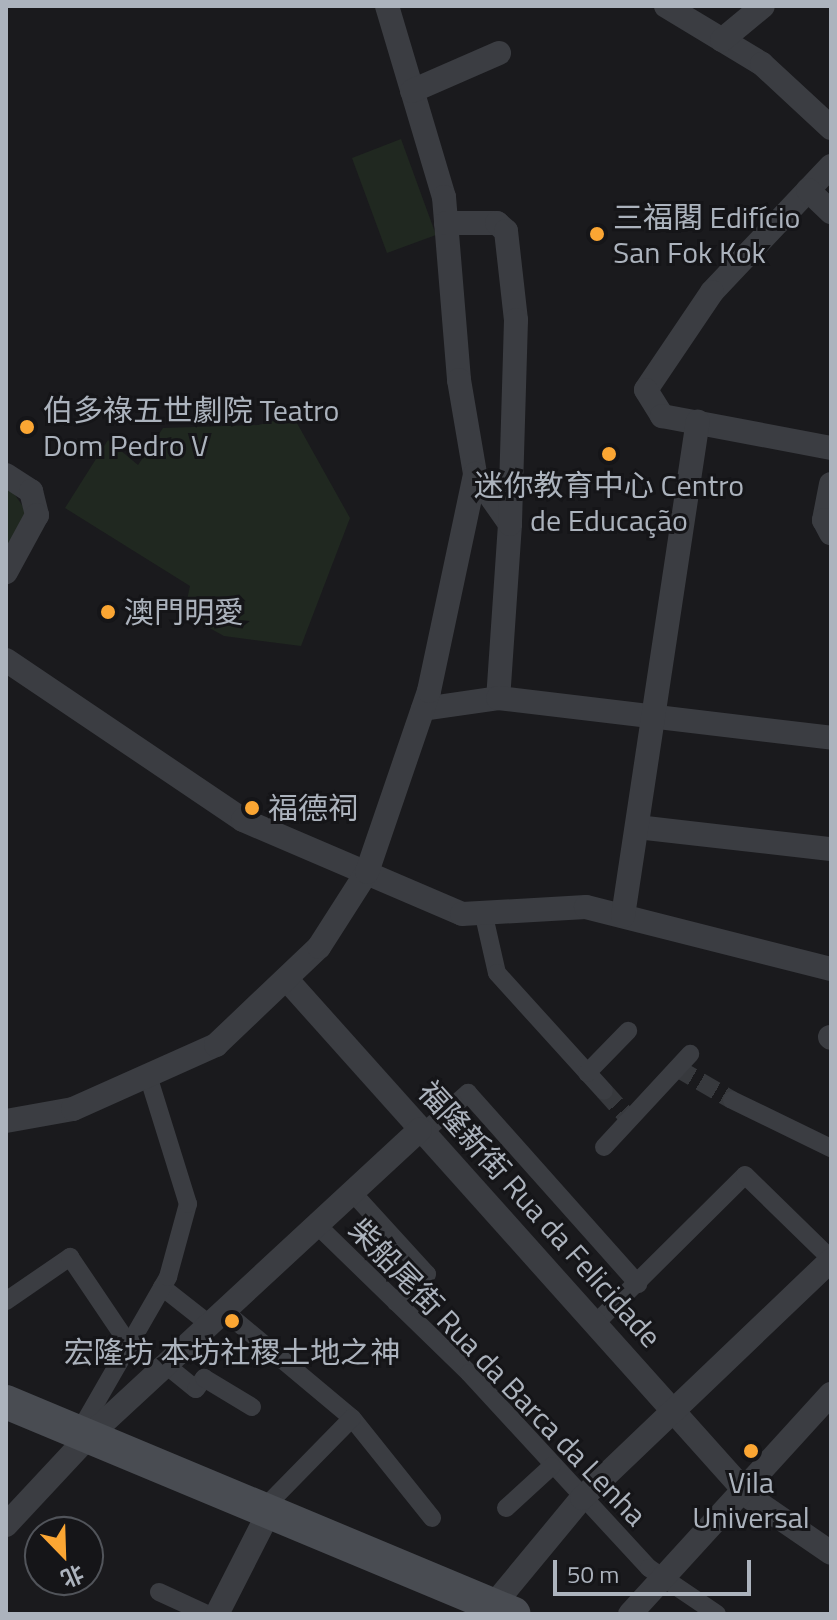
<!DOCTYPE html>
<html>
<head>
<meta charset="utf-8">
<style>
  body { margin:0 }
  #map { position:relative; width:837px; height:1620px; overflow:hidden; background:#1a1a1d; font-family:"Titillium Web","Noto Sans SC",sans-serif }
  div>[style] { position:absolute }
  .green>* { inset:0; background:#202820 }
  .pedestrian-tunnel>* { height:18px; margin-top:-9px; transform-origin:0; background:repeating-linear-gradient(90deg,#37393d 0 18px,transparent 0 27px) }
  .pedestrian>* { height:18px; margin:-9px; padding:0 9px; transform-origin:9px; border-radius:9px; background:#3b3d42 }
  .minor>* { height:24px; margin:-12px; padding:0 12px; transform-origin:12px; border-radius:12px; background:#3b3d42 }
  .secondary>* { height:34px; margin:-17px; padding:0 17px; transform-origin:17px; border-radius:17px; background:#494c52 }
  .dots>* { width:22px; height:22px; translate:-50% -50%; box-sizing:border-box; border:4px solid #151518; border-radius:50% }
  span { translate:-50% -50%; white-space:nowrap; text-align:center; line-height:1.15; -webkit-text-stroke:6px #151518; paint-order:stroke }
  .poi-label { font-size:30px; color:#acb3bd }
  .left { translate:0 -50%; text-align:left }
  .street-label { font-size:30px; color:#acb3bd }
  .frame { position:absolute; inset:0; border:8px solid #acb3bd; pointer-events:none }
  .north { position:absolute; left:24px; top:1516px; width:80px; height:80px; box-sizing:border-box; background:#151518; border:2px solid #51545a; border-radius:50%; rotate:157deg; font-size:22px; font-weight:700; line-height:32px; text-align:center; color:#acb3bd }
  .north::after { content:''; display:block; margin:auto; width:28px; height:36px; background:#fba633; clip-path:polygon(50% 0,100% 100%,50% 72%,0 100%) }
  .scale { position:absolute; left:553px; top:1560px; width:198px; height:36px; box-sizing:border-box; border:4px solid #acb3bd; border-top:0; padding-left:10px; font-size:24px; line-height:28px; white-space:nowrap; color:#acb3bd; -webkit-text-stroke:6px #151518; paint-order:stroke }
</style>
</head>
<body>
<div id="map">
  <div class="green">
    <div style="clip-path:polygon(401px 139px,436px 235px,387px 253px,352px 158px)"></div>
    <div style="clip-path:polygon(293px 416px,350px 518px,301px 646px,224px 636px,184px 614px,190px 586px,65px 508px,108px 440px,138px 465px,163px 428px,258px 425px)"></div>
    <div style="clip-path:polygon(6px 482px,29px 515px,6px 558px)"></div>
  </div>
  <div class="pedestrian-tunnel">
    <div style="left:677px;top:1068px;width:64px;rotate:30.2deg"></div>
    <div style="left:604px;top:1091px;width:38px;rotate:48deg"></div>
  </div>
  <div class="pedestrian">
    <div style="left:484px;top:916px;width:58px;rotate:77.2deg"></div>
    <div style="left:497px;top:973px;width:159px;rotate:47.8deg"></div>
    <div style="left:587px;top:1073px;width:59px;rotate:-45.7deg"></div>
    <div style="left:732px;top:1100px;width:110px;rotate:25.9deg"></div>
    <div style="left:424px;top:1132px;width:59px;rotate:-41.6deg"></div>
    <div style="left:468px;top:1093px;width:256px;rotate:48.3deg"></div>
    <div style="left:604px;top:1147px;width:127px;rotate:-47.2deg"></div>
    <div style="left:352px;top:1192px;width:111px;rotate:47.6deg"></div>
    <div style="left:427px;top:1274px;width:42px;rotate:137.9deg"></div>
    <div style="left:317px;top:1225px;width:212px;rotate:44.2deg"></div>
    <div style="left:469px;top:1373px;width:265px;rotate:47.3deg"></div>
    <div style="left:649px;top:1568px;width:82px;rotate:34.1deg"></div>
    <div style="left:162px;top:1287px;width:60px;rotate:38.2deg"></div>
    <div style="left:6px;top:1301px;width:78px;rotate:-34.5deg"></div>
    <div style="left:70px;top:1257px;width:107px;rotate:56deg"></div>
    <div style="left:224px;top:1311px;width:167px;rotate:39.9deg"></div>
    <div style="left:352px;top:1418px;width:128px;rotate:51.3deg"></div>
    <div style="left:595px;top:1324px;width:211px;rotate:-44.8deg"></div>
    <div style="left:745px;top:1175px;width:120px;rotate:44.3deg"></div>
    <div style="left:166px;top:1365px;width:38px;rotate:39deg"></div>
    <div style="left:196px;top:1389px;width:14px;rotate:-54deg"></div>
    <div style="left:204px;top:1378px;width:56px;rotate:31.1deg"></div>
    <div style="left:79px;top:1432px;width:179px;rotate:-60.1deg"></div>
    <div style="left:168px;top:1277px;width:76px;rotate:-74.7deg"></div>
    <div style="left:188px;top:1204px;width:131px;rotate:-107.3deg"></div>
    <div style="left:506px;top:1508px;width:62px;rotate:-42.4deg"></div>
    <div style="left:263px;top:1509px;width:127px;rotate:-45.6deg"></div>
    <div style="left:159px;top:1592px;width:53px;rotate:24.6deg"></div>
  </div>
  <div class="minor">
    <div style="left:387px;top:6px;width:199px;rotate:73.4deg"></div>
    <div style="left:444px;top:197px;width:184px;rotate:85.3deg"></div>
    <div style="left:459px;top:380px;width:95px;rotate:80.3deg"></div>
    <div style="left:475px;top:474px;width:61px;rotate:55deg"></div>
    <div style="left:510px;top:524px;width:174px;rotate:93.9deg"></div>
    <div style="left:666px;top:6px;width:112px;rotate:31.1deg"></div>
    <div style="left:762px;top:64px;width:94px;rotate:42.8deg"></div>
    <div style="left:722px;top:40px;width:53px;rotate:-39.7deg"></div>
    <div style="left:412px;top:91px;width:95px;rotate:-23.6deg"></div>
    <div style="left:831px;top:166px;width:173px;rotate:133.4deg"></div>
    <div style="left:712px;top:292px;width:118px;rotate:124deg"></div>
    <div style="left:646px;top:390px;width:31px;rotate:58deg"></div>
    <div style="left:662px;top:416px;width:172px;rotate:10.7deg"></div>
    <div style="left:808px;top:190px;width:32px;rotate:44deg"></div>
    <div style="left:446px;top:223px;width:51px"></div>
    <div style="left:497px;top:223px;width:12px;rotate:42deg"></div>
    <div style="left:506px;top:231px;width:90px;rotate:83.6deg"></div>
    <div style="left:516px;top:320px;width:204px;rotate:91.7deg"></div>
    <div style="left:6px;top:475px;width:30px;rotate:33deg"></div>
    <div style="left:31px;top:491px;width:25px;rotate:76deg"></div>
    <div style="left:37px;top:515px;width:65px;rotate:118.5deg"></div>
    <div style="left:831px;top:484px;width:37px;rotate:101deg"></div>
    <div style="left:824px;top:520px;width:15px;rotate:62deg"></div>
    <div style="left:6px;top:660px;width:286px;rotate:34deg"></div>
    <div style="left:243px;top:820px;width:238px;rotate:23.2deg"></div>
    <div style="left:462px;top:914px;width:124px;rotate:-3.2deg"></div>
    <div style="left:586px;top:907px;width:253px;rotate:14.2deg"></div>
    <div style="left:423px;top:709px;width:76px;rotate:-8.3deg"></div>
    <div style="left:498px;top:698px;width:335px;rotate:6.8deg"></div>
    <div style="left:637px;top:827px;width:195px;rotate:6.5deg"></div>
    <div style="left:623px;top:916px;width:500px;rotate:-81.4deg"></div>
    <div style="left:289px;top:982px;width:693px;rotate:48.16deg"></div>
    <div style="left:751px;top:1498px;width:97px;rotate:34.5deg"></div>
    <div style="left:830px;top:1037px;width:1px;rotate:45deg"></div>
    <div style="left:6px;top:1121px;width:68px;rotate:-10.2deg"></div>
    <div style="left:73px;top:1109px;width:157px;rotate:-24.1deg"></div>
    <div style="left:216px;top:1045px;width:142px;rotate:-43.6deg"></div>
    <div style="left:319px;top:947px;width:89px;rotate:-57.4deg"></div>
    <div style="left:367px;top:872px;width:191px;rotate:-71.1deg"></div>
    <div style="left:429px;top:691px;width:222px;rotate:-78deg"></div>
    <div style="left:6px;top:1525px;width:122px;rotate:-47deg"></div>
    <div style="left:89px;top:1436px;width:451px;rotate:-42.8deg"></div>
    <div style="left:217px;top:1614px;width:114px;rotate:-63deg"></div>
    <div style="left:486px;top:1614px;width:151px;rotate:-50.4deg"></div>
    <div style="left:582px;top:1498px;width:344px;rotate:-43.7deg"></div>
    <div style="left:630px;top:1614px;width:298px;rotate:-47.6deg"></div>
  </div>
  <div class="secondary">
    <div style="left:6px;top:1402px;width:550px;rotate:22.65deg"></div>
  </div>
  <div class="dots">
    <div style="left:597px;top:234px;background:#fba633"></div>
    <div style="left:27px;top:427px;background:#fba633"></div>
    <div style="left:609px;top:454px;background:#fba633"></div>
    <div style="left:108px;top:612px;background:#fba633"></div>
    <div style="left:252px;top:808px;background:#fba633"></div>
    <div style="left:232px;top:1321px;background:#fba633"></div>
    <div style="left:751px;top:1451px;background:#fba633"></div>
  </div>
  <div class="poi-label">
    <span class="left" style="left:613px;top:234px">三福閣 Edifício<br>San Fok Kok</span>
    <span class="left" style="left:43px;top:427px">伯多祿五世劇院 Teatro<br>Dom Pedro V</span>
    <span style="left:609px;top:502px">迷你教育中心 Centro<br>de Educação</span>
    <span class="left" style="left:124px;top:612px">澳門明愛</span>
    <span class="left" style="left:268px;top:808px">福德祠</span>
    <span style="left:232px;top:1352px">宏隆坊 本坊社稷土地之神</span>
    <span style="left:751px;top:1499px">Vila<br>Universal</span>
  </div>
  <div class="street-label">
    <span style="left:540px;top:1214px;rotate:48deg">福隆新街 Rua da Felicidade</span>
    <span style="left:498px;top:1372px;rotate:46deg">柴船尾街 Rua da Barca da Lenha</span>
  </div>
  <div class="frame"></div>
  <div class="north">北</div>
  <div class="scale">50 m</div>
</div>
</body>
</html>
